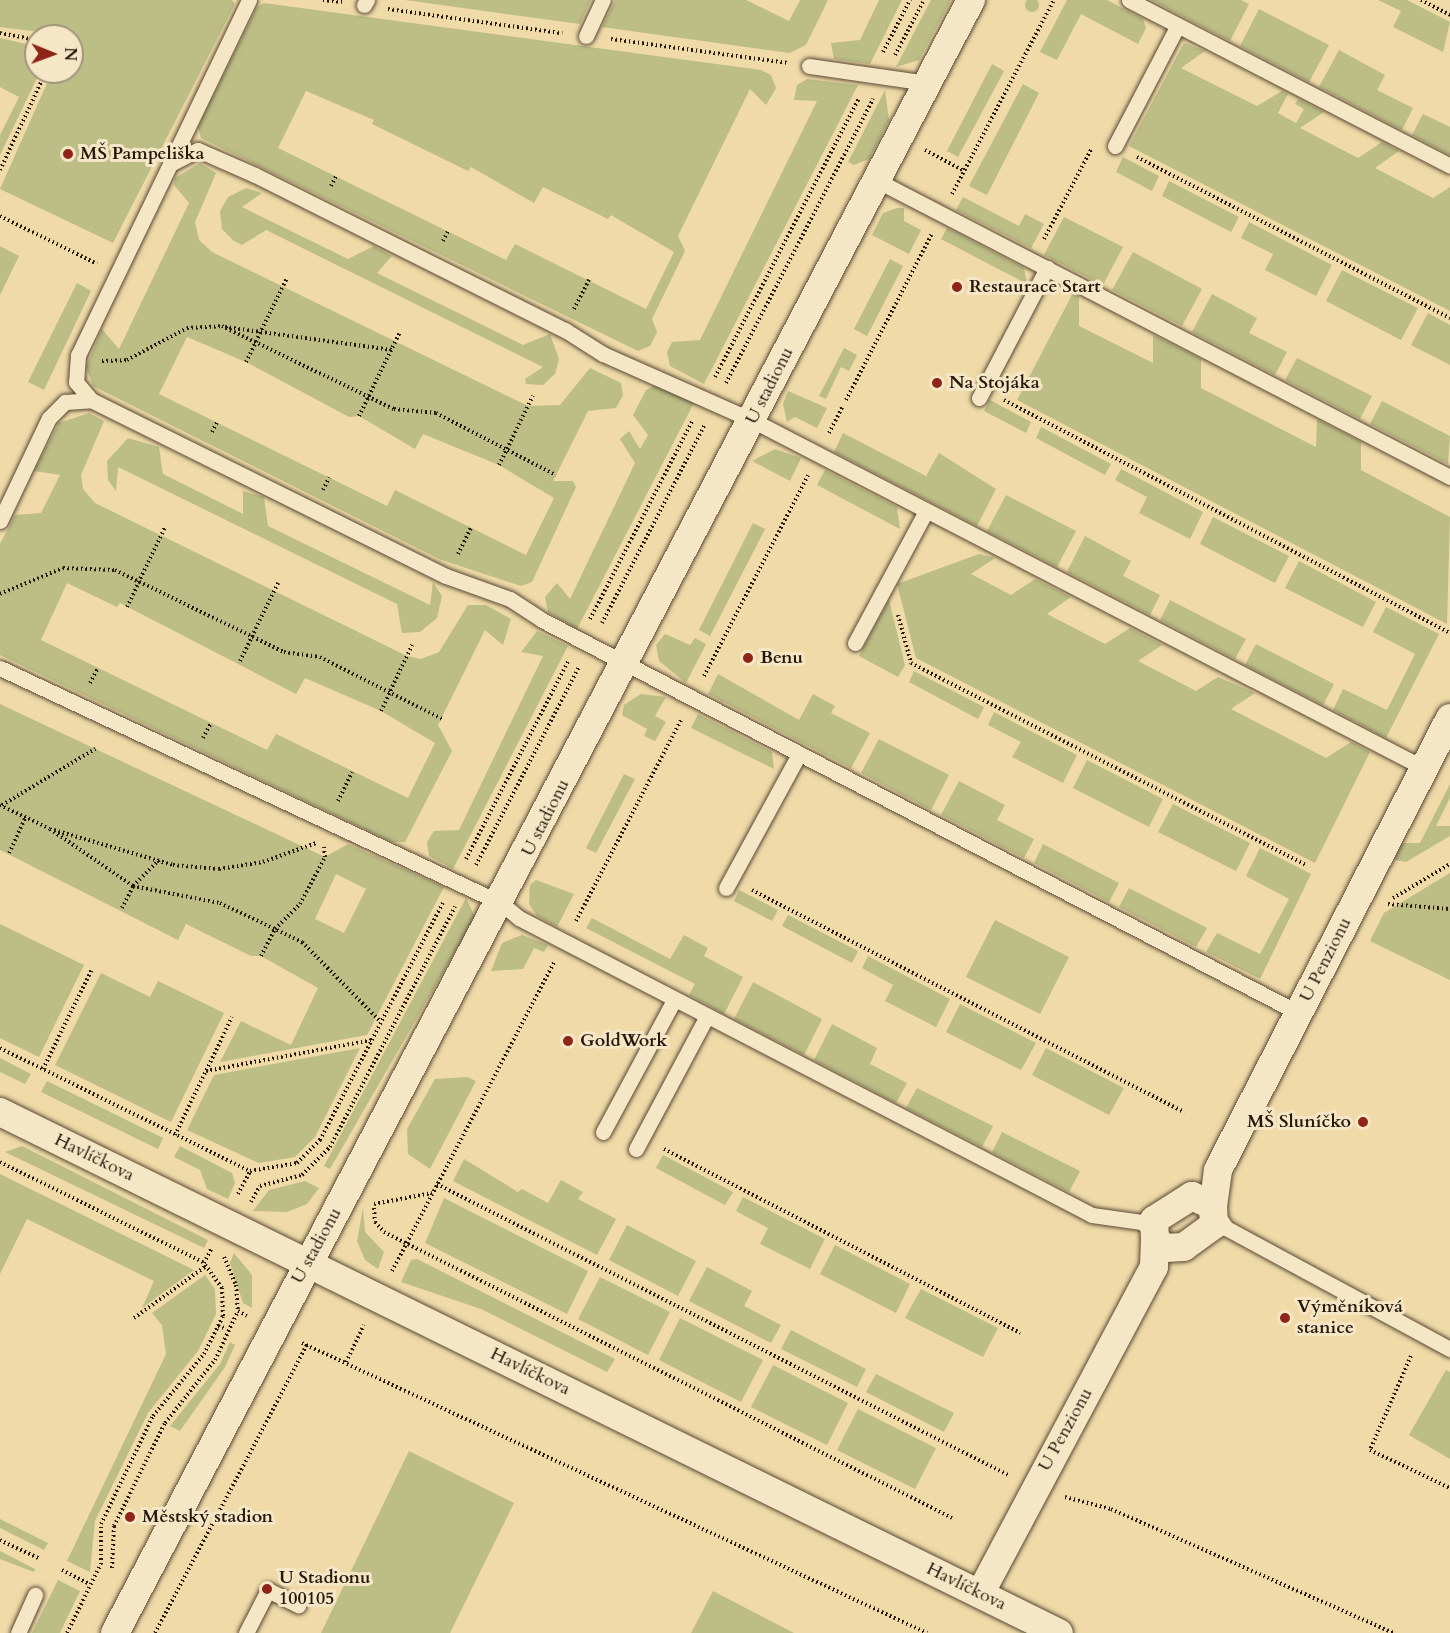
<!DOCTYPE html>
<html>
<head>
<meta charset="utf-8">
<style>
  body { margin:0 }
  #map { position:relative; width:1450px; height:1633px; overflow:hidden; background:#efdaa8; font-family:Cardo,serif }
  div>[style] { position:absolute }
  .green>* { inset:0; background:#bcbe86 }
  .round { border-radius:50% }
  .path>* { height:4px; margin-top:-2px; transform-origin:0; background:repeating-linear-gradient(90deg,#27180e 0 1.5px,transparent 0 4.5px) }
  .roads { filter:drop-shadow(0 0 2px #594834) drop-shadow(0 0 2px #594834) }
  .lane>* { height:15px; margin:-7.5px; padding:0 7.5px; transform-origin:7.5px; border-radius:7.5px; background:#f5e7c6 }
  .street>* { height:28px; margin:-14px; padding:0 14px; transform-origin:14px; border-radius:14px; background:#f5e7c6 }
  .dots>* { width:16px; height:16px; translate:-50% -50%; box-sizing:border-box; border:3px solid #f5e7c6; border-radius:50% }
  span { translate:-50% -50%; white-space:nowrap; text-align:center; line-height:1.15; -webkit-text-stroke:6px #f5e7c6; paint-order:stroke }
  .poi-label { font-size:18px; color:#27180e; font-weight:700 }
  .left { translate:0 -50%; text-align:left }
  .right { translate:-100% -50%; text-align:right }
  .street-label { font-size:18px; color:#27180e }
  .north { position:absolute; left:24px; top:24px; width:60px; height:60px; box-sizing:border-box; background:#f5e7c6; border:2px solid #a3947c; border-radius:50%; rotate:91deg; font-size:16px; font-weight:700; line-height:24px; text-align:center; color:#27180e }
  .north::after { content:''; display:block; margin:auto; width:21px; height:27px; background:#8f2418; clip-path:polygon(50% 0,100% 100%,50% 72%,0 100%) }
</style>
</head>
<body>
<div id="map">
  <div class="green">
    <div class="round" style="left:1025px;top:-2px;width:14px;height:14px"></div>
    <div style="clip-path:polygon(0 0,232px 0,235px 4px,113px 243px,0 189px,52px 72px,72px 72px,72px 36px,0 27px)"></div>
    <div style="clip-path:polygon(405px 0,591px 0,580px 24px)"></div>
    <div style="clip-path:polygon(615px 0,746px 0,789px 21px,800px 0,828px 0,806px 45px,790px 53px,602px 27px)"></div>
    <div style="clip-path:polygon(879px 0,902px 0,870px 64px,834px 59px,831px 43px,860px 40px)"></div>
    <div style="clip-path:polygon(931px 0,951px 0,919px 60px,896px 67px)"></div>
    <div style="clip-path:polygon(1067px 0,1107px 0,1143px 19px,1146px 28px,1138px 44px,1081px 14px,1057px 60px,1040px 52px)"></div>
    <div style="clip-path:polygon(1151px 0,1241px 0,1249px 4px,1230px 41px)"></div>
    <div style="clip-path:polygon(1378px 0,1407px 0,1450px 22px,1443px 52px,1393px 27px,1401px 11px)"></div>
    <div style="clip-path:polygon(evenodd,264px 3px,761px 70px,771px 75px,776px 88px,766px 105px,750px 89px,678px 236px,685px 251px,652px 319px,657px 332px,650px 346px,638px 351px,201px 138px,198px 127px,257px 7px,264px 3px,306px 91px,374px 120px,372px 124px,468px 171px,471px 167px,534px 203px,543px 187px,608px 219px,611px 215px,674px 252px,646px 309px,515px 244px,506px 260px,278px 148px,306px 91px)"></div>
    <div style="clip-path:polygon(1259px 9px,1329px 45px,1309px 82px,1240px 46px)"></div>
    <div style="clip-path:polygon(0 38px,35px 46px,40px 72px,0 155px,0 135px,19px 97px,0 87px)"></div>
    <div style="clip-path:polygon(1184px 43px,1205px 51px,1181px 68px,1257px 106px,1282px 91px,1288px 94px,1278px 113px,1296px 123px,1304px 109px,1295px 104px,1298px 99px,1324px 112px,1300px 128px,1358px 158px,1382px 142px,1399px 151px,1375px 168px,1433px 198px,1450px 187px,1450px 311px,1129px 146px)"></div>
    <div style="clip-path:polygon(1339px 50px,1385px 75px,1377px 90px,1413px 108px,1402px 130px,1319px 87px)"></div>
    <div style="clip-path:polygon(992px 64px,1004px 71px,958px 157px,947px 151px)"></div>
    <div style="clip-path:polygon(807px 79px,858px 85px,704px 384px,670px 366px,667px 352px,672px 342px,700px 340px,817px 101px,794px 100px,797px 85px)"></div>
    <div style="clip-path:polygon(1023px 84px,1039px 93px,987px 195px,969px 186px)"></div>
    <div style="clip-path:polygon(885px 90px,889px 120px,869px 159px,854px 165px,848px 162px)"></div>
    <div style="clip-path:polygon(1423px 114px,1450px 127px,1450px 155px,1412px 135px)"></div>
    <div style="clip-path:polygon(1123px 157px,1159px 176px,1152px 191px,1116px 172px)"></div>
    <div style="clip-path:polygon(evenodd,200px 163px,216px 173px,195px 222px,199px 240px,212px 252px,528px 406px,560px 405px,590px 368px,621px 383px,623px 395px,616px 408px,588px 411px,553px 481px,573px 481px,576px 487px,532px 582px,521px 586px,439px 559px,93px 386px,86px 367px,102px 329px,119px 349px,189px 203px,174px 185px,175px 178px,200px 163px,187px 337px,246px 362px,349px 417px,359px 416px,415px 449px,423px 434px,499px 465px,554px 498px,526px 555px,395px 490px,387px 506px,159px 394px,187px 337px)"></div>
    <div style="clip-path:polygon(1169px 181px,1239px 217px,1231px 232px,1162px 196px)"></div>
    <div style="clip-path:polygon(246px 188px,262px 193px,242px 207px,348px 259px,374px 246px,392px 256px,377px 273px,523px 345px,550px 334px,559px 359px,555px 374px,543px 385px,526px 384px,525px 379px,543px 367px,266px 230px,242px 245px,234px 241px,222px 229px,220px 211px,228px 197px)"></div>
    <div style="clip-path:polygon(963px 197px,1019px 226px,1025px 214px,1044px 224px,1031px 248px,956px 210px)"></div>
    <div style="clip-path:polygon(897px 208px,904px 208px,904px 221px,921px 230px,909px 254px,872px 235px,883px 213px)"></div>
    <div style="clip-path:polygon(1064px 217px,1123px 247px,1103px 285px,1044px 255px)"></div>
    <div style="clip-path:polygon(1249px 222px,1332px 265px,1316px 296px,1265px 270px,1273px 254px,1241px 238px)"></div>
    <div style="clip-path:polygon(947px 228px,1024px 268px,1027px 284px,941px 239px)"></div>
    <div style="clip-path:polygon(0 246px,19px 256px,0 295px)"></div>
    <div style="clip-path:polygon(1133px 252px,1202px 289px,1182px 326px,1112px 290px)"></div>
    <div style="clip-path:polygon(890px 259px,903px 266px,867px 336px,854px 329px)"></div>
    <div style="clip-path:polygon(1342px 270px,1418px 308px,1401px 340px,1326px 301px)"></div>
    <div style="clip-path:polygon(77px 283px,91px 291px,44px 390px,28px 382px)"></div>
    <div style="clip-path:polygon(1073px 293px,1079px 296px,1079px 326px,1153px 363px,1153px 335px,1201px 359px,1201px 388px,1316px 447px,1317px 419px,1361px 442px,1361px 470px,1450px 517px,1447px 624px,1017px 400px)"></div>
    <div style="clip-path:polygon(1212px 294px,1257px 318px,1249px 333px,1287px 352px,1275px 375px,1192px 332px)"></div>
    <div style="clip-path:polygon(1428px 313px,1450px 325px,1450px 365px,1411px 345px)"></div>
    <div style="clip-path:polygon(844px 348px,857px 355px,849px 371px,841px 367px,826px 399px,819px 396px)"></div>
    <div style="clip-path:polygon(1297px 358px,1372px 396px,1360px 419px,1285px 380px)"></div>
    <div style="clip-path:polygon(656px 385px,695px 401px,577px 629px,548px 612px,545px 597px,557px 583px,570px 599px,635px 463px,620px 439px,629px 431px,640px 449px,648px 435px,633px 415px,646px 390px)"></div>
    <div style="clip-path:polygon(788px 391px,827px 408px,817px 428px,795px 417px,787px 422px,783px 404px)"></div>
    <div style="clip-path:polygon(990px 400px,1031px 422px,1026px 433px,984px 411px)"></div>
    <div style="clip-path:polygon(1382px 401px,1450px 436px,1448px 464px,1370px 424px)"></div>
    <div style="clip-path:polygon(evenodd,89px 413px,104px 421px,81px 475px,83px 489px,95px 503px,407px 656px,421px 659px,439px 652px,468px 605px,486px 605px,511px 619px,503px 645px,485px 630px,438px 725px,452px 751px,405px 842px,392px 842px,0 655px,0 544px,15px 515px,41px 513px,60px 475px,34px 471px,59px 423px,89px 413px,67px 583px,117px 607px,120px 603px,296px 694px,305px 678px,381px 711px,435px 743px,408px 798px,276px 734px,267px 750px,41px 640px,67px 583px)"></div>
    <div style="clip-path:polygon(1041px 427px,1111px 464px,1105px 475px,1036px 438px)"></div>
    <div style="clip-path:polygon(843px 433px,926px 476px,939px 453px,996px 489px,977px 526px,834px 452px)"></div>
    <div style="clip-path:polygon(128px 438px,159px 447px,163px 474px,243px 514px,243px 491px,264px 497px,268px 526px,430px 605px,433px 582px,442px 596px,437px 618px,420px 632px,402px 633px,397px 604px,118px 467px,116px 491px,108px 480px,107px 461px)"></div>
    <div style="clip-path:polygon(775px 449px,801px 458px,790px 481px,752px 461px)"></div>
    <div style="clip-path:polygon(1121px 469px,1203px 512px,1190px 539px,1139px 513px,1147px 497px,1115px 480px)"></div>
    <div style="clip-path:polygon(825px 470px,897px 507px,900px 529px,817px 485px)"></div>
    <div style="clip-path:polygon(1006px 495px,1076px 531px,1057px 567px,987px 531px)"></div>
    <div style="clip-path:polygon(1213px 517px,1289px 556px,1275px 583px,1200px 544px)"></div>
    <div style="clip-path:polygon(753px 523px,765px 529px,710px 636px,699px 630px)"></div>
    <div style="clip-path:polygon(1085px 536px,1131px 561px,1123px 576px,1160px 595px,1150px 615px,1067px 572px)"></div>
    <div style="clip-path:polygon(979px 554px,995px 558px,971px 574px,1011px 595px,1035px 579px,1071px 597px,1047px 614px,1105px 644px,1130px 628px,1162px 645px,1138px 661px,1196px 691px,1218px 677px,1255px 693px,1231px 709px,1326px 758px,1351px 742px,1370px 752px,1315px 863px,916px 658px,897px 584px)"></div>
    <div style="clip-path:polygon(1299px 561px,1376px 602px,1363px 627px,1285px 588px)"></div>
    <div style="clip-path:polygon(889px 600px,905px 665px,898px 677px,859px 656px)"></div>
    <div style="clip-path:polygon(1170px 600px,1246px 639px,1235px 659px,1160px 620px)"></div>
    <div style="clip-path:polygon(1386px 607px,1439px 634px,1386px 738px,1333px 710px,1343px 689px,1387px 710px,1415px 654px,1373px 632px)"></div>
    <div style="clip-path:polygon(537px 631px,568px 646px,453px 869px,429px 856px,427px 842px,434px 831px,459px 830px,543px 656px,521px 652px)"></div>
    <div style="clip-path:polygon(665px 634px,690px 645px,695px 638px,706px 644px,686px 683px,659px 661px,656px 645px)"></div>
    <div style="clip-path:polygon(1256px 644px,1334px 684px,1323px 705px,1245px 665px)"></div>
    <div style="clip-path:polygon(914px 671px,984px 707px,978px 719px,909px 682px)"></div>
    <div style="clip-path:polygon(718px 674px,799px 720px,813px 694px,835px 706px,831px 713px,870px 733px,851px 768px,708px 694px)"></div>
    <div style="clip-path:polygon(641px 694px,666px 697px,655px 716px,666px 722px,655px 741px,644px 736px,647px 729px,622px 715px,624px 705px)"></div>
    <div style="clip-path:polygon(evenodd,0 704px,325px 857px,348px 844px,444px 887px,367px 1035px,220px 1062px,241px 1021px,291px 1045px,318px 988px,261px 956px,251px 956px,186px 924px,178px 940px,0 850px,0 704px,336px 874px,366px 889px,344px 933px,315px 919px,336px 874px)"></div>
    <div style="clip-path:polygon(994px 712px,1077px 755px,1063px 783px,1012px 757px,1021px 742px,988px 725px)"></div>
    <div style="clip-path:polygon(698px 714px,772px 752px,774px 769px,691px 728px)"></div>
    <div style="clip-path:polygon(879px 739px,949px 775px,931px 810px,861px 773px)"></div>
    <div style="clip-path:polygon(1087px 760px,1163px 799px,1149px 827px,1073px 788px)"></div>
    <div style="clip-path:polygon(624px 774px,635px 779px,596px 853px,586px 848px)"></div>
    <div style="clip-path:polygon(959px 781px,1005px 805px,997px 820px,1034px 839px,1024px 858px,941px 815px)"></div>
    <div style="clip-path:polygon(1450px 784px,1450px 798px,1436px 826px,1450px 826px,1450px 836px,1406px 862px,1395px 860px,1397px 843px,1420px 843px)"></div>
    <div style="clip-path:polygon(1173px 804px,1250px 843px,1236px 871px,1158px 832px)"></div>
    <div style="clip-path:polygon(1043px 844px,1119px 883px,1109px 902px,1034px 863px)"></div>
    <div style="clip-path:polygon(1260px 848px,1311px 874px,1260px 979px,1206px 952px,1217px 933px,1260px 954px,1289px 899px,1246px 876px)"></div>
    <div style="clip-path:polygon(1450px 873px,1450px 980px,1370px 941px,1384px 913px)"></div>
    <div style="clip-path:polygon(536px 880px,574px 894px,557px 927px,537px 916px,529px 904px,530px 885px)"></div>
    <div style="clip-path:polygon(1129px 888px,1207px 928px,1196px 947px,1119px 907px)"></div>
    <div style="clip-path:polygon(739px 890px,778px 910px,772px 921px,734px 901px)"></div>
    <div style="clip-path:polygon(466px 898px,475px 917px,330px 1169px,324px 1166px)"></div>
    <div style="clip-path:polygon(788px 915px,858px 951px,852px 963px,782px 926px)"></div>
    <div style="clip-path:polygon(592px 918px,670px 959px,684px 935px,708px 948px,704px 956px,743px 977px,724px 1014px,689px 995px,695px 984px,586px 928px)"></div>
    <div style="clip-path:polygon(995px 920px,1069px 957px,1040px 1014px,966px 977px)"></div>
    <div style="clip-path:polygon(0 924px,84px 965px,39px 1057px,0 1038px)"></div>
    <div style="clip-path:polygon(522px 935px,548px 945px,544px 952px,534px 948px,523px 969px,491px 971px,502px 943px)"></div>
    <div style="clip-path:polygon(868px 956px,950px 999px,936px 1027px,885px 1001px,893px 985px,862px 968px)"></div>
    <div style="clip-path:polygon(101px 973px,150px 997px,158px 981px,224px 1013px,171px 1122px,55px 1065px)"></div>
    <div style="clip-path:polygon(753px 982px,822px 1019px,804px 1055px,734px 1019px)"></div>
    <div style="clip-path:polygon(960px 1004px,1036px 1043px,1021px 1070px,946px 1032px)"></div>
    <div style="clip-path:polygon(832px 1024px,877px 1048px,870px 1064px,907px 1083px,896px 1103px,814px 1060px)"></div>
    <div style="clip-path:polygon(360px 1048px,315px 1137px,295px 1157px,259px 1163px,187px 1130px,214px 1075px)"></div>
    <div style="clip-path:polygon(1046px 1048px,1124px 1088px,1109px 1115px,1032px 1075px)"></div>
    <div style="clip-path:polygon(0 1058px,31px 1074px,25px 1084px,0 1072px)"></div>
    <div style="clip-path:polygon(467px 1077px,476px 1081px,430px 1169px,408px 1154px,407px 1129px,435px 1079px)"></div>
    <div style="clip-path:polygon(47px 1081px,163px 1138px,158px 1149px,41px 1092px)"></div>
    <div style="clip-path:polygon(917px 1088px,993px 1126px,982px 1147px,906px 1108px)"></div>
    <div style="clip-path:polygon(1002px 1132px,1080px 1171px,1069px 1192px,992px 1152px)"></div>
    <div style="clip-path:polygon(22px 1146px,208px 1240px,204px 1248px,5px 1152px)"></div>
    <div style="clip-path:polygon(180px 1146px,232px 1173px,235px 1183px,228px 1199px,207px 1189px,200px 1170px,174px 1157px)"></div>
    <div style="clip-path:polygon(663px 1155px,733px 1192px,725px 1205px,656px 1168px)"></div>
    <div style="clip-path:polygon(464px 1159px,518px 1192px,522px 1189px,548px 1203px,561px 1180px,583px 1192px,578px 1199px,616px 1219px,597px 1255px,453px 1181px)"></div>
    <div style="clip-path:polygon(0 1174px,194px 1270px,142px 1308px,154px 1281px,27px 1219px,0 1274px)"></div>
    <div style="clip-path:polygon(305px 1181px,319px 1188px,307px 1204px,287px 1212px,253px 1211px,269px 1190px)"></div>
    <div style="clip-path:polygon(743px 1197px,825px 1239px,810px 1269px,760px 1244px,768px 1228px,736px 1211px)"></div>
    <div style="clip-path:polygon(444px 1198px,588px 1271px,567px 1314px,425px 1243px)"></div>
    <div style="clip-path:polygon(363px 1208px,365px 1232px,384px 1252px,378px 1269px,365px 1260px,357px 1241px)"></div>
    <div style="clip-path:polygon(627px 1225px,696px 1261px,678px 1296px,609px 1260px)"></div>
    <div style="clip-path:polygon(835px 1245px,910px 1284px,896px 1313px,820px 1274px)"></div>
    <div style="clip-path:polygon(234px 1253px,252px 1275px,252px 1308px,243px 1303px,230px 1263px)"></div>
    <div style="clip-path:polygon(417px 1259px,615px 1359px,607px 1372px,481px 1309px,401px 1282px,411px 1260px)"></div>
    <div style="clip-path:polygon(707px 1267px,752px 1291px,744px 1306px,781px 1325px,771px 1343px,689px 1301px)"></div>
    <div style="clip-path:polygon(205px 1275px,215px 1289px,216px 1314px,198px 1351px,148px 1413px,95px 1521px,90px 1572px,67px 1561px,166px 1354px,162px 1325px,152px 1313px)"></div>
    <div style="clip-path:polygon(600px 1277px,670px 1312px,648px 1355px,578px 1319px)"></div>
    <div style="clip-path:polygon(921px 1289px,998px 1328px,983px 1357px,905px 1318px)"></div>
    <div style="clip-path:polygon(680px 1318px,763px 1360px,741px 1402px,659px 1360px)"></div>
    <div style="clip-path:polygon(791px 1330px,866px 1369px,857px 1387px,781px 1349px)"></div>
    <div style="clip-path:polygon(230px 1342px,235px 1345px,225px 1367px,180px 1431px,170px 1426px,220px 1364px)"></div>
    <div style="clip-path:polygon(773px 1365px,848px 1403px,827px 1445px,751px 1407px)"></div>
    <div style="clip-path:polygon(1446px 1370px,1450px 1372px,1450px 1459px,1409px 1435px)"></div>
    <div style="clip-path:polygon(876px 1374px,954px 1413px,944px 1432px,866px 1392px)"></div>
    <div style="clip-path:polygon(858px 1409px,936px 1448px,915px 1489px,837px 1450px)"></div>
    <div style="clip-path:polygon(409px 1451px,514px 1503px,450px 1633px,321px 1633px)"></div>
    <div style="clip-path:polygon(0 1519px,48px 1543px,44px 1550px,0 1528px)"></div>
    <div style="clip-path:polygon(0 1551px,35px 1569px,34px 1572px,0 1559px)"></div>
    <div style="clip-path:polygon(58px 1580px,80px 1591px,60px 1633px,32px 1633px)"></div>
    <div style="clip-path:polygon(713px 1591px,794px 1633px,691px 1633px)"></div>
  </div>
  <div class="path">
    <div style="left:323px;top:0;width:19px;rotate:6deg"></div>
    <div style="left:1421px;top:0;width:33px;rotate:27deg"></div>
    <div style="left:388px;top:9px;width:176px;rotate:7.9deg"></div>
    <div style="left:0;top:33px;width:37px;rotate:11deg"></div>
    <div style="left:611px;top:39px;width:179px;rotate:7.7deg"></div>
    <div style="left:883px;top:52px;width:59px;rotate:-62.6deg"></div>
    <div style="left:895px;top:55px;width:62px;rotate:-62.2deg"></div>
    <div style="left:925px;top:150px;width:44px;rotate:28.3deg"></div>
    <div style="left:1137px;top:157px;width:352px;rotate:27.2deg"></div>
    <div style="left:0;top:170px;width:108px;rotate:-64.9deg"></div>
    <div style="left:331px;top:186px;width:11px;rotate:-63deg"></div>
    <div style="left:952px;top:194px;width:219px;rotate:-62.3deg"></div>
    <div style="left:0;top:216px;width:108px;rotate:26.3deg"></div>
    <div style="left:1044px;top:239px;width:101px;rotate:-62.2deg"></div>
    <div style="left:443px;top:241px;width:11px;rotate:-63deg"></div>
    <div style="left:574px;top:309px;width:33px;rotate:-63deg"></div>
    <div style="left:225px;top:327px;width:169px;rotate:7.8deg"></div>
    <div style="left:102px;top:361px;width:25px;rotate:-2deg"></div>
    <div style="left:127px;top:360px;width:68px;rotate:-28.1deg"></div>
    <div style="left:187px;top:328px;width:35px;rotate:-3deg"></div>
    <div style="left:222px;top:326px;width:191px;rotate:25.8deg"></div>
    <div style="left:394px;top:409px;width:42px;rotate:5.4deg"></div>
    <div style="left:436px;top:413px;width:135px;rotate:27.3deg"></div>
    <div style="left:246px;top:362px;width:93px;rotate:-64deg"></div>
    <div style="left:715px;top:377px;width:314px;rotate:-62.7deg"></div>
    <div style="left:726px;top:383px;width:320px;rotate:-62.6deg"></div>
    <div style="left:846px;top:400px;width:186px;rotate:-62.7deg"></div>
    <div style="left:1004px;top:400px;width:503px;rotate:27.58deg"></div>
    <div style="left:359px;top:416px;width:93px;rotate:-64deg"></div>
    <div style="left:212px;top:432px;width:11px;rotate:-63deg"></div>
    <div style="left:829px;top:433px;width:29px;rotate:-63deg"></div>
    <div style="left:499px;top:465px;width:77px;rotate:-63.8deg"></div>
    <div style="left:323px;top:490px;width:14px;rotate:-65deg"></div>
    <div style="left:458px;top:554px;width:30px;rotate:-64deg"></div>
    <div style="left:0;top:594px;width:68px;rotate:-22.4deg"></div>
    <div style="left:63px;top:568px;width:52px;rotate:2.2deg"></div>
    <div style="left:115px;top:570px;width:188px;rotate:25.9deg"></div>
    <div style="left:284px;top:652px;width:36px;rotate:8deg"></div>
    <div style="left:320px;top:657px;width:137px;rotate:26.9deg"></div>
    <div style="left:127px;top:607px;width:89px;rotate:-64.6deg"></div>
    <div style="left:898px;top:615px;width:50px;rotate:74.8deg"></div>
    <div style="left:911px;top:663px;width:445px;rotate:27.1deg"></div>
    <div style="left:590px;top:619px;width:223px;rotate:-62.7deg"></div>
    <div style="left:602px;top:623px;width:224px;rotate:-62.6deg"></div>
    <div style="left:240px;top:661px;width:87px;rotate:-64deg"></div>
    <div style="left:704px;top:676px;width:226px;rotate:-62.6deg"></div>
    <div style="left:90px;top:683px;width:17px;rotate:-62deg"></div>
    <div style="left:381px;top:711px;width:73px;rotate:-64.8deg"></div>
    <div style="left:203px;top:738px;width:17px;rotate:-62deg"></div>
    <div style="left:338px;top:801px;width:32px;rotate:-64deg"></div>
    <div style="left:0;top:805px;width:55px;rotate:25.6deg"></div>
    <div style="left:50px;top:829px;width:101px;rotate:34.5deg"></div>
    <div style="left:133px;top:886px;width:89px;rotate:11.1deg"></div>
    <div style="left:220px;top:903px;width:91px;rotate:25.4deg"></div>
    <div style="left:302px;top:942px;width:112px;rotate:45.4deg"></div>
    <div style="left:2px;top:805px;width:109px;rotate:-31.1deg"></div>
    <div style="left:54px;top:830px;width:124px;rotate:16.4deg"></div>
    <div style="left:173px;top:865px;width:46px;rotate:5deg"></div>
    <div style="left:219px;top:869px;width:45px;rotate:-9deg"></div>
    <div style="left:263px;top:862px;width:56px;rotate:-19.7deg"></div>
    <div style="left:9px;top:853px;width:40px;rotate:-65deg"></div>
    <div style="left:466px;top:859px;width:223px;rotate:-62.7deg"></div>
    <div style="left:476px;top:865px;width:223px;rotate:-62.5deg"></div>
    <div style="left:752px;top:890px;width:486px;rotate:27.2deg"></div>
    <div style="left:1393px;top:898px;width:66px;rotate:-30.8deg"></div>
    <div style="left:1388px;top:904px;width:62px;rotate:4.6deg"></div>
    <div style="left:122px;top:908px;width:25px;rotate:-63deg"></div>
    <div style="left:133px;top:886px;width:37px;rotate:-45deg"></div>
    <div style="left:576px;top:921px;width:227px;rotate:-62.4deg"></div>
    <div style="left:261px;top:956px;width:30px;rotate:-63deg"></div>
    <div style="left:275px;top:929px;width:35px;rotate:-45deg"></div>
    <div style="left:300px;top:904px;width:53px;rotate:-62deg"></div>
    <div style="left:325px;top:857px;width:10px;rotate:-96deg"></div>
    <div style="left:0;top:1048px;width:279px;rotate:26.2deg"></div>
    <div style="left:43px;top:1069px;width:111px;rotate:-63.9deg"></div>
    <div style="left:206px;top:1071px;width:168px;rotate:-10.6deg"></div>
    <div style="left:175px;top:1135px;width:131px;rotate:-64.2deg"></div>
    <div style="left:664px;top:1149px;width:401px;rotate:27.3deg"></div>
    <div style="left:0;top:1162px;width:228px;rotate:26.3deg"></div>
    <div style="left:437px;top:1184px;width:641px;rotate:27deg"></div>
    <div style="left:238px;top:1194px;width:26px;rotate:-62deg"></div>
    <div style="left:250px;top:1171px;width:48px;rotate:-9.7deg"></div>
    <div style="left:297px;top:1163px;width:33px;rotate:-45deg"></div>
    <div style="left:320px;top:1140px;width:267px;rotate:-62.6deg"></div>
    <div style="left:251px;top:1202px;width:18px;rotate:-61deg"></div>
    <div style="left:260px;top:1186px;width:43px;rotate:-14.7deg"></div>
    <div style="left:302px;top:1175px;width:40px;rotate:-45deg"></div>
    <div style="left:330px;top:1147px;width:271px;rotate:-62.5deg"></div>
    <div style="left:374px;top:1204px;width:59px;rotate:-10.7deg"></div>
    <div style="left:374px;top:1208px;width:14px;rotate:86deg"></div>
    <div style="left:375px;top:1222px;width:13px;rotate:48deg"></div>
    <div style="left:384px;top:1232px;width:636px;rotate:26.73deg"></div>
    <div style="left:224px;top:1257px;width:30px;rotate:67deg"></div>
    <div style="left:236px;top:1285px;width:26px;rotate:86deg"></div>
    <div style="left:392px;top:1271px;width:349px;rotate:-62.3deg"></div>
    <div style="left:134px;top:1318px;width:89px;rotate:-35.8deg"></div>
    <div style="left:218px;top:1326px;width:6px;rotate:18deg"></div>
    <div style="left:302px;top:1343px;width:689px;rotate:24.89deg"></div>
    <div style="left:1411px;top:1356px;width:103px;rotate:113.6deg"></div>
    <div style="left:1370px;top:1450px;width:89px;rotate:25.4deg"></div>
    <div style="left:346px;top:1362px;width:41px;rotate:-64.1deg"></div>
    <div style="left:1065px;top:1497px;width:48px;rotate:14.6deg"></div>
    <div style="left:1111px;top:1509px;width:309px;rotate:23.7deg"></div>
    <div style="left:0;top:1540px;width:44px;rotate:25.4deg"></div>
    <div style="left:112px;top:1568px;width:42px;rotate:-87.3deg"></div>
    <div style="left:114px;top:1526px;width:115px;rotate:-63.7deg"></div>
    <div style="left:165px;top:1423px;width:80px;rotate:-51.6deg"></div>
    <div style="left:215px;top:1360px;width:54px;rotate:-64.9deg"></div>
    <div style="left:238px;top:1311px;width:10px;rotate:29deg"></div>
    <div style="left:62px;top:1570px;width:31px;rotate:27deg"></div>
    <div style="left:67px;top:1633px;width:77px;rotate:-63.8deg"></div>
    <div style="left:101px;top:1564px;width:40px;rotate:-90deg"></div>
    <div style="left:101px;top:1524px;width:120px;rotate:-64.3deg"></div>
    <div style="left:153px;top:1416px;width:80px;rotate:-50.6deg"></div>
    <div style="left:204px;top:1354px;width:42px;rotate:-63.4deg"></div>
    <div style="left:223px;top:1316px;width:28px;rotate:-92deg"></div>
    <div style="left:222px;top:1288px;width:31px;rotate:-126deg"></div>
    <div style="left:204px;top:1263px;width:16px;rotate:-63deg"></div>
    <div style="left:155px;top:1633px;width:326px;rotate:-62.2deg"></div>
  </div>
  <div class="roads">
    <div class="lane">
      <div style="left:249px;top:0;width:394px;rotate:115.7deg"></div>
      <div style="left:78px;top:355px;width:27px;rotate:94deg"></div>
      <div style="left:76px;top:382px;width:23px;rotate:50deg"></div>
      <div style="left:91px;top:400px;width:396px;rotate:26.4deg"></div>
      <div style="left:446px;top:576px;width:68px;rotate:19.8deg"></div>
      <div style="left:510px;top:599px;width:38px;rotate:33deg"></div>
      <div style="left:542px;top:620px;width:853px;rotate:27.44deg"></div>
      <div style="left:1129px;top:0;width:361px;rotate:27.3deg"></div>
      <div style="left:364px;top:5px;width:6px;rotate:-59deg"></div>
      <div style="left:586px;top:36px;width:40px;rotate:-65deg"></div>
      <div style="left:809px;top:66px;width:119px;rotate:8.2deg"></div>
      <div style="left:1115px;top:146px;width:136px;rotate:-62.5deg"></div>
      <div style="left:170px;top:164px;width:31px;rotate:-27deg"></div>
      <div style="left:198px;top:150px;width:62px;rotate:23.7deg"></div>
      <div style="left:255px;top:175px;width:347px;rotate:26.6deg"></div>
      <div style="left:565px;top:330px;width:45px;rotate:32.3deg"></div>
      <div style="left:603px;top:354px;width:163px;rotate:23.9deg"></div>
      <div style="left:752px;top:420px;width:757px;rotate:27.38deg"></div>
      <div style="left:876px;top:180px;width:646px;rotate:27.36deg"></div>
      <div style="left:979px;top:398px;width:147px;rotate:-62.4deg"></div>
      <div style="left:0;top:521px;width:114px;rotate:-64.6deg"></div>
      <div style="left:49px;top:418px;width:23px;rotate:-45deg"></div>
      <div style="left:65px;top:402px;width:26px;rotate:-4deg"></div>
      <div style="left:855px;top:643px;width:150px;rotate:-61.7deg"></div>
      <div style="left:0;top:668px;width:553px;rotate:25.13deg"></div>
      <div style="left:501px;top:903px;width:23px;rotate:40deg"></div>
      <div style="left:519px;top:918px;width:645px;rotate:27.4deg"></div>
      <div style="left:1092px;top:1215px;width:50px;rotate:8deg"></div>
      <div style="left:1142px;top:1222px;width:16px;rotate:45deg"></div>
      <div style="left:726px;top:888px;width:153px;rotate:-61.4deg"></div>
      <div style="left:603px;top:1132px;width:150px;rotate:-61.7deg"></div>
      <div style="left:636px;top:1149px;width:151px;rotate:-61.9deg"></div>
      <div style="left:1216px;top:1213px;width:18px;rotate:56deg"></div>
      <div style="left:1226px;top:1228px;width:255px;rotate:28.4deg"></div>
      <div style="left:18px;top:1633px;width:42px;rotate:-65.9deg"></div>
      <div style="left:246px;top:1633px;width:48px;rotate:-62.9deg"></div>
      <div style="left:268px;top:1590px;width:34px;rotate:27deg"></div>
    </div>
    <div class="street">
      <div style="left:0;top:1112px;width:1180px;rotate:26.2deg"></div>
      <div style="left:1192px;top:1196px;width:23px;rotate:25deg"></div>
      <div style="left:1213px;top:1206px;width:19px;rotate:87deg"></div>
      <div style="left:1214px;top:1225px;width:37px;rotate:144deg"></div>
      <div style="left:1184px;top:1247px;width:19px;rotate:177deg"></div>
      <div style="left:1165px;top:1248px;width:13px;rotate:-138deg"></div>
      <div style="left:1155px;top:1239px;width:19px;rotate:-93deg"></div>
      <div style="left:1154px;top:1220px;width:45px;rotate:-32.3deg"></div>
      <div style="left:1213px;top:1206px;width:36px;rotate:-82deg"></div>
      <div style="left:1218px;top:1170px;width:508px;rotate:-62.83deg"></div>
      <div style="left:980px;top:1594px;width:370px;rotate:-62deg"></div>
      <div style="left:1154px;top:1267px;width:28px;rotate:-88deg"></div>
      <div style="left:115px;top:1633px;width:1844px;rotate:-62.34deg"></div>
    </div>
  </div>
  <div class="dots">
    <div style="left:68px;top:154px;background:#8f2418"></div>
    <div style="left:957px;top:287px;background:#8f2418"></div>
    <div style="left:937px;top:383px;background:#8f2418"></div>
    <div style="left:748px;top:658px;background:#8f2418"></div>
    <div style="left:568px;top:1041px;background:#8f2418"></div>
    <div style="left:1363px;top:1122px;background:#8f2418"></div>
    <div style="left:1285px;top:1318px;background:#8f2418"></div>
    <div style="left:130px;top:1517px;background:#8f2418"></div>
    <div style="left:267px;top:1589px;background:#8f2418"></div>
  </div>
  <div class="poi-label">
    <span class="left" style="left:80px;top:154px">MŠ Pampeliška</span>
    <span class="left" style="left:969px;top:287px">Restaurace Start</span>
    <span class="left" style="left:949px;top:383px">Na Stojáka</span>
    <span class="left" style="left:760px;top:658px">Benu</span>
    <span class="left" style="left:580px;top:1041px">GoldWork</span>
    <span class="right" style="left:1351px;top:1122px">MŠ Sluníčko</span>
    <span class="left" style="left:1297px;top:1318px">Výměníková<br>stanice</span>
    <span class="left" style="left:142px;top:1517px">Městský stadion</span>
    <span class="left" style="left:279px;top:1589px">U Stadionu<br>100105</span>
  </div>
  <div class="street-label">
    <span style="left:770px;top:386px;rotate:-63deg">U stadionu</span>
    <span style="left:546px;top:818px;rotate:-63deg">U stadionu</span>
    <span style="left:1326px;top:960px;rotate:-63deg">U Penzionu</span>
    <span style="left:94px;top:1158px;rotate:26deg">Havlíčkova</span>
    <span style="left:317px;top:1246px;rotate:-61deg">U stadionu</span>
    <span style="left:530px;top:1372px;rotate:26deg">Havlíčkova</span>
    <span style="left:1066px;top:1430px;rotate:-61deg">U Penzionu</span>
    <span style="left:966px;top:1587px;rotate:26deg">Havlíčkova</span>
  </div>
  <div class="north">N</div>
</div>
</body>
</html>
